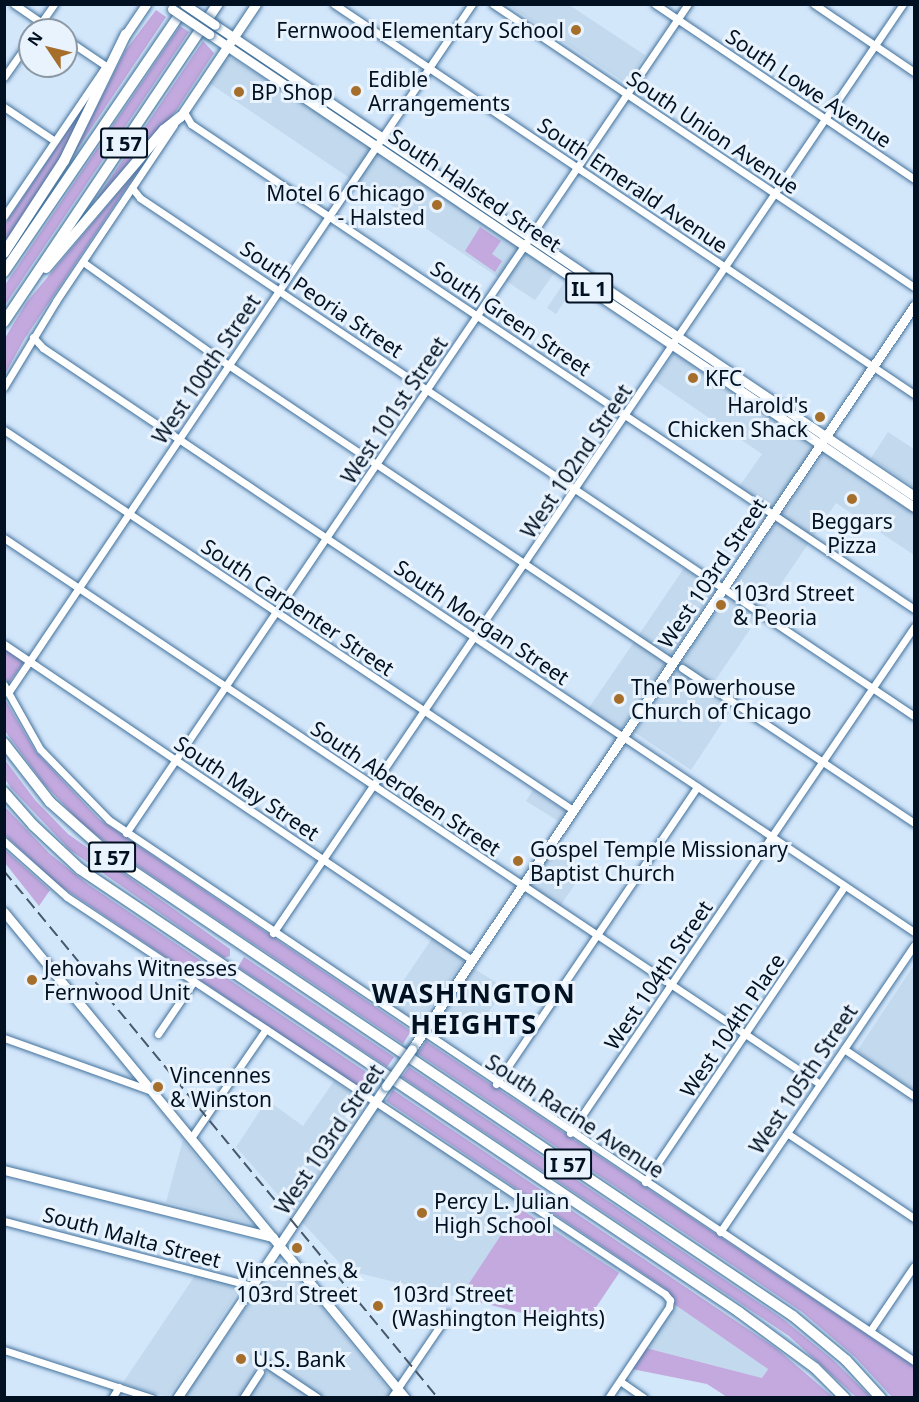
<!DOCTYPE html>
<html>
<head>
<meta charset="utf-8">
<style>
  body { margin:0 }
  #map { position:relative; width:919px; height:1402px; overflow:hidden; background:#d3e7fb; font-family:"Noto Sans",sans-serif }
  div>[style] { position:absolute }
  .built>* { inset:0; background:#c3d9ee }
  .green>* { inset:0; background:#c3a9de }
  .roads { filter:drop-shadow(0 0 2px #43729c) drop-shadow(0 0 2px #43729c) }
  .minor>* { height:7px; margin:-3.5px; padding:0 3.5px; transform-origin:3.5px; border-radius:3.5px; background:#fff }
  .major>* { height:9px; margin:-4.5px; padding:0 4.5px; transform-origin:4.5px; border-radius:4.5px; background:#fff }
  .highway>* { height:10px; margin:-5px; padding:0 5px; transform-origin:5px; border-radius:5px; background:#fff }
  .rail>* { height:1.5px; margin-top:-0.75px; transform-origin:0; background:repeating-linear-gradient(90deg,#465769 0 12px,transparent 0 18px) }
  .bridges { filter:drop-shadow(0 0 2px #43729c) drop-shadow(0 0 2px #43729c) }
  .major-bridge>* { height:9px; margin:-4.5px; padding:0 4.5px; transform-origin:4.5px; border-radius:4.5px; background:#fff }
  .dots>* { width:16px; height:16px; translate:-50% -50%; box-sizing:border-box; border:3px solid #e9f3fd; border-radius:50% }
  span { translate:-50% -50%; white-space:nowrap; text-align:center; line-height:1.15; -webkit-text-stroke:6px #e9f3fd; paint-order:stroke }
  .shield-label span { padding:2px 4px; background:#e9f3fd; border:2px solid; border-radius:4px; -webkit-text-stroke-width:0 }
  .shield-label { font-size:20px; color:#011122; font-weight:700 }
  .poi-label { font-size:21px; color:#011122 }
  .right { translate:-100% -50%; text-align:right }
  .left { translate:0 -50%; text-align:left }
  .street-label { font-size:21px; color:#011122 }
  .district-label { font-size:27px; color:#011122; font-weight:700; letter-spacing:1.5px }
  .frame { position:absolute; inset:0; border:6px solid #011122; pointer-events:none }
  .north { position:absolute; left:18px; top:18px; width:60px; height:60px; box-sizing:border-box; background:#e9f3fd; border:2px solid #8c99a5; border-radius:50%; rotate:305deg; font-size:16px; font-weight:700; line-height:24px; text-align:center; color:#011122 }
  .north::after { content:''; display:block; margin:auto; width:21px; height:27px; background:#a66e2b; clip-path:polygon(50% 0,100% 100%,50% 72%,0 100%) }
</style>
</head>
<body>
<div id="map">
  <div class="built">
    <div style="clip-path:polygon(508px 5px,569px 5px,645px 55px,626px 83px)"></div>
    <div style="clip-path:polygon(226px 59px,234px 59px,372px 149px,351px 179px,209px 83px)"></div>
    <div style="clip-path:polygon(377px 152px,519px 248px,499px 278px,357px 182px)"></div>
    <div style="clip-path:polygon(526px 253px,555px 272px,535px 300px,506px 281px)"></div>
    <div style="clip-path:polygon(566px 280px,575px 286px,556px 314px,547px 308px)"></div>
    <div style="clip-path:polygon(674px 353px,814px 447px,772px 508px,739px 487px,762px 454px,655px 381px)"></div>
    <div style="clip-path:polygon(888px 432px,914px 449px,914px 487px,871px 458px)"></div>
    <div style="clip-path:polygon(824px 453px,914px 513px,914px 555px,836px 503px,708px 691px,732px 708px,691px 770px,634px 732px)"></div>
    <div style="clip-path:polygon(684px 568px,716px 589px,670px 657px,638px 636px)"></div>
    <div style="clip-path:polygon(634px 642px,666px 663px,620px 730px,588px 709px)"></div>
    <div style="clip-path:polygon(533px 790px,565px 811px,558px 821px,526px 801px)"></div>
    <div style="clip-path:polygon(554px 849px,585px 869px,559px 908px,528px 888px)"></div>
    <div style="clip-path:polygon(433px 937px,464px 959px,422px 1019px,414px 1023px,387px 1005px)"></div>
    <div style="clip-path:polygon(914px 965px,914px 1090px,857px 1051px)"></div>
    <div style="clip-path:polygon(473px 968px,505px 988px,475px 1033px,443px 1012px)"></div>
    <div style="clip-path:polygon(334px 1081px,366px 1103px,293px 1212px,236px 1147px,267px 1100px,303px 1126px)"></div>
    <div style="clip-path:polygon(378px 1108px,621px 1270px,582px 1328px,346px 1270px,302px 1222px)"></div>
    <div style="clip-path:polygon(183px 1140px,249px 1223px,166px 1202px)"></div>
    <div style="clip-path:polygon(278px 1262px,286px 1264px,390px 1391px,386px 1398px,183px 1398px)"></div>
    <div style="clip-path:polygon(196px 1274px,242px 1286px,168px 1397px,122px 1384px)"></div>
    <div style="clip-path:polygon(674px 1304px,768px 1368px,762px 1378px,646px 1348px)"></div>
  </div>
  <div class="green">
    <div style="clip-path:polygon(156px 10px,166px 17px,70px 160px,125px 51px)"></div>
    <div style="clip-path:polygon(180px 26px,189px 32px,5px 305px,5px 285px)"></div>
    <div style="clip-path:polygon(203px 41px,214px 53px,176px 111px,101px 201px,97px 198px)"></div>
    <div style="clip-path:polygon(96px 88px,57px 166px,5px 246px,5px 224px)"></div>
    <div style="clip-path:polygon(146px 159px,25px 338px,5px 374px,5px 338px,26px 303px)"></div>
    <div style="clip-path:polygon(480px 227px,501px 241px,492px 254px,502px 261px,495px 272px,465px 251px)"></div>
    <div style="clip-path:polygon(4px 648px,24px 662px,8px 684px,5px 677px)"></div>
    <div style="clip-path:polygon(4px 698px,36px 752px,99px 819px,411px 1031px,403px 1044px,142px 869px,83px 825px,43px 783px,5px 731px)"></div>
    <div style="clip-path:polygon(5px 760px,35px 800px,68px 834px,230px 949px,230px 956px,224px 958px,70px 850px,11px 788px,5px 779px)"></div>
    <div style="clip-path:polygon(4px 806px,50px 854px,89px 885px,378px 1080px,369px 1094px,56px 883px,5px 835px)"></div>
    <div style="clip-path:polygon(4px 849px,50px 890px,39px 906px,5px 863px)"></div>
    <div style="clip-path:polygon(244px 957px,394px 1057px,387px 1067px,238px 967px)"></div>
    <div style="clip-path:polygon(426px 1041px,914px 1366px,914px 1397px,892px 1397px,855px 1357px,802px 1312px,418px 1054px)"></div>
    <div style="clip-path:polygon(409px 1067px,783px 1319px,832px 1359px,871px 1397px,856px 1397px,789px 1336px,402px 1077px)"></div>
    <div style="clip-path:polygon(393px 1090px,776px 1348px,833px 1397px,727px 1397px,707px 1384px,632px 1369px,646px 1348px,762px 1378px,768px 1369px,674px 1304px,666px 1289px,386px 1101px)"></div>
    <div style="clip-path:polygon(519px 1208px,619px 1273px,582px 1328px,460px 1297px)"></div>
  </div>
  <div class="roads">
    <div class="minor">
      <div style="left:14px;top:4px;width:46px;rotate:34.4deg"></div>
      <div style="left:334px;top:4px;width:699px;rotate:33.92deg"></div>
      <div style="left:493px;top:4px;width:507px;rotate:33.91deg"></div>
      <div style="left:655px;top:4px;width:313px;rotate:34deg"></div>
      <div style="left:814px;top:4px;width:121px;rotate:34.2deg"></div>
      <div style="left:36px;top:30px;width:32px;rotate:-55deg"></div>
      <div style="left:66px;top:39px;width:48px;rotate:34deg"></div>
      <div style="left:4px;top:77px;width:45px;rotate:-54.9deg"></div>
      <div style="left:4px;top:107px;width:61px;rotate:33.7deg"></div>
      <div style="left:184px;top:112px;width:14px;rotate:60deg"></div>
      <div style="left:191px;top:124px;width:871px;rotate:33.85deg"></div>
      <div style="left:132px;top:188px;width:13px;rotate:51deg"></div>
      <div style="left:140px;top:198px;width:931px;rotate:33.79deg"></div>
      <div style="left:4px;top:216px;width:181px;rotate:-55.8deg"></div>
      <div style="left:83px;top:262px;width:169px;rotate:35.4deg"></div>
      <div style="left:221px;top:360px;width:544px;rotate:33.84deg"></div>
      <div style="left:33px;top:337px;width:15px;rotate:48deg"></div>
      <div style="left:43px;top:348px;width:1049px;rotate:33.84deg"></div>
      <div style="left:4px;top:387px;width:100px;rotate:-58.8deg"></div>
      <div style="left:56px;top:301px;width:212px;rotate:-56.2deg"></div>
      <div style="left:4px;top:430px;width:684px;rotate:33.74deg"></div>
      <div style="left:4px;top:538px;width:982px;rotate:33.79deg"></div>
      <div style="left:4px;top:644px;width:565px;rotate:34.03deg"></div>
      <div style="left:682px;top:668px;width:279px;rotate:33.7deg"></div>
      <div style="left:4px;top:685px;width:73px;rotate:60.6deg"></div>
      <div style="left:40px;top:749px;width:99px;rotate:45.8deg"></div>
      <div style="left:109px;top:820px;width:970px;rotate:33.9deg"></div>
      <div style="left:8px;top:693px;width:831px;rotate:-56.04deg"></div>
      <div style="left:126px;top:833px;width:1002px;rotate:-55.87deg"></div>
      <div style="left:4px;top:841px;width:84px;rotate:41.6deg"></div>
      <div style="left:67px;top:897px;width:718px;rotate:33.58deg"></div>
      <div style="left:665px;top:1294px;width:8px;rotate:50deg"></div>
      <div style="left:670px;top:1300px;width:7px;rotate:98deg"></div>
      <div style="left:669px;top:1307px;width:110px;rotate:123.8deg"></div>
      <div style="left:273px;top:933px;width:1122px;rotate:-55.86deg"></div>
      <div style="left:158px;top:1034px;width:64px;rotate:-55.8deg"></div>
      <div style="left:4px;top:1038px;width:157px;rotate:19.7deg"></div>
      <div style="left:844px;top:1049px;width:84px;rotate:33.9deg"></div>
      <div style="left:496px;top:1084px;width:359px;rotate:-55.9deg"></div>
      <div style="left:570px;top:1133px;width:612px;rotate:-55.79deg"></div>
      <div style="left:787px;top:1133px;width:153px;rotate:33.8deg"></div>
      <div style="left:191px;top:1138px;width:132px;rotate:-55.5deg"></div>
      <div style="left:645px;top:1182px;width:357px;rotate:-56deg"></div>
      <div style="left:4px;top:1221px;width:256px;rotate:14.7deg"></div>
      <div style="left:720px;top:1232px;width:346px;rotate:-55.9deg"></div>
      <div style="left:870px;top:1331px;width:78px;rotate:-55.9deg"></div>
      <div style="left:4px;top:1350px;width:156px;rotate:18deg"></div>
      <div style="left:257px;top:1357px;width:73px;rotate:33.9deg"></div>
      <div style="left:620px;top:1381px;width:29px;rotate:35deg"></div>
      <div style="left:112px;top:1398px;width:13px;rotate:-58deg"></div>
      <div style="left:243px;top:1398px;width:31px;rotate:-57deg"></div>
      <div style="left:391px;top:1398px;width:102px;rotate:-55.8deg"></div>
    </div>
    <div class="major">
      <div style="left:215px;top:25px;width:843px;rotate:33.97deg"></div>
      <div style="left:126px;top:34px;width:36px;rotate:-56deg"></div>
      <div style="left:209px;top:34px;width:849px;rotate:33.86deg"></div>
      <div style="left:180px;top:117px;width:136px;rotate:-56.1deg"></div>
      <div style="left:4px;top:912px;width:630px;rotate:50.47deg"></div>
      <div style="left:412px;top:1049px;width:897px;rotate:-55.96deg"></div>
      <div style="left:4px;top:1170px;width:277px;rotate:14deg"></div>
      <div style="left:177px;top:1398px;width:376px;rotate:-56.2deg"></div>
    </div>
    <div class="highway">
      <div style="left:4px;top:253px;width:110px;rotate:-56.9deg"></div>
      <div style="left:64px;top:161px;width:141px;rotate:-64deg"></div>
      <div style="left:46px;top:268px;width:182px;rotate:-49.5deg"></div>
      <div style="left:164px;top:130px;width:21px;rotate:-39deg"></div>
      <div style="left:4px;top:272px;width:325px;rotate:-55.7deg"></div>
      <div style="left:4px;top:322px;width:383px;rotate:-56.1deg"></div>
      <div style="left:4px;top:743px;width:75px;rotate:52.1deg"></div>
      <div style="left:50px;top:802px;width:83px;rotate:41.6deg"></div>
      <div style="left:112px;top:857px;width:821px;rotate:33.98deg"></div>
      <div style="left:793px;top:1316px;width:69px;rotate:39.7deg"></div>
      <div style="left:846px;top:1360px;width:52px;rotate:47.4deg"></div>
      <div style="left:4px;top:792px;width:44px;rotate:48.7deg"></div>
      <div style="left:33px;top:825px;width:64px;rotate:43.1deg"></div>
      <div style="left:80px;top:869px;width:794px;rotate:33.91deg"></div>
      <div style="left:739px;top:1312px;width:94px;rotate:36.4deg"></div>
      <div style="left:815px;top:1368px;width:42px;rotate:45deg"></div>
    </div>
  </div>
  <div class="rail">
    <div style="left:4px;top:871px;width:683px;rotate:50.53deg"></div>
  </div>
  <div class="bridges">
    <div class="major-bridge">
      <div style="left:184px;top:4px;width:37px;rotate:34deg"></div>
      <div style="left:172px;top:9px;width:45px;rotate:34deg"></div>
      <div style="left:386px;top:1086px;width:45px;rotate:-54.9deg"></div>
    </div>
  </div>
  <div class="dots">
    <div style="left:576px;top:30px;background:#a66e2b"></div>
    <div style="left:356px;top:91px;background:#a66e2b"></div>
    <div style="left:239px;top:92px;background:#a66e2b"></div>
    <div style="left:437px;top:205px;background:#a66e2b"></div>
    <div style="left:693px;top:378px;background:#a66e2b"></div>
    <div style="left:820px;top:417px;background:#a66e2b"></div>
    <div style="left:852px;top:499px;background:#a66e2b"></div>
    <div style="left:721px;top:605px;background:#a66e2b"></div>
    <div style="left:619px;top:699px;background:#a66e2b"></div>
    <div style="left:518px;top:861px;background:#a66e2b"></div>
    <div style="left:32px;top:980px;background:#a66e2b"></div>
    <div style="left:158px;top:1087px;background:#a66e2b"></div>
    <div style="left:422px;top:1213px;background:#a66e2b"></div>
    <div style="left:297px;top:1248px;background:#a66e2b"></div>
    <div style="left:378px;top:1306px;background:#a66e2b"></div>
    <div style="left:241px;top:1359px;background:#a66e2b"></div>
  </div>
  <div class="shield-label">
    <span style="left:124px;top:143px">I 57</span>
    <span style="left:589px;top:288px">IL 1</span>
    <span style="left:112px;top:857px">I 57</span>
    <span style="left:568px;top:1164px">I 57</span>
  </div>
  <div class="poi-label">
    <span class="right" style="left:564px;top:30px">Fernwood Elementary School</span>
    <span class="left" style="left:368px;top:91px">Edible<br>Arrangements</span>
    <span class="left" style="left:251px;top:92px">BP Shop</span>
    <span class="right" style="left:425px;top:205px">Motel 6 Chicago<br>- Halsted</span>
    <span class="left" style="left:705px;top:378px">KFC</span>
    <span class="right" style="left:808px;top:417px">Harold's<br>Chicken Shack</span>
    <span style="left:852px;top:533px">Beggars<br>Pizza</span>
    <span class="left" style="left:733px;top:605px">103rd Street<br>&amp; Peoria</span>
    <span class="left" style="left:631px;top:699px">The Powerhouse<br>Church of Chicago</span>
    <span class="left" style="left:530px;top:861px">Gospel Temple Missionary<br>Baptist Church</span>
    <span class="left" style="left:44px;top:980px">Jehovahs Witnesses<br>Fernwood Unit</span>
    <span class="left" style="left:170px;top:1087px">Vincennes<br>&amp; Winston</span>
    <span class="left" style="left:434px;top:1213px">Percy L. Julian<br>High School</span>
    <span style="left:297px;top:1282px">Vincennes &amp;<br>103rd Street</span>
    <span class="left" style="left:392px;top:1306px">103rd Street<br>(Washington Heights)</span>
    <span class="left" style="left:253px;top:1359px">U.S. Bank</span>
  </div>
  <div class="street-label">
    <span style="left:809px;top:88px;rotate:34deg">South Lowe Avenue</span>
    <span style="left:713px;top:132px;rotate:34deg">South Union Avenue</span>
    <span style="left:633px;top:185px;rotate:34deg">South Emerald Avenue</span>
    <span style="left:475px;top:190px;rotate:34deg">South Halsted Street</span>
    <span style="left:322px;top:299px;rotate:34deg">South Peoria Street</span>
    <span style="left:511px;top:318px;rotate:34deg">South Green Street</span>
    <span style="left:206px;top:369px;rotate:-56deg">West 100th Street</span>
    <span style="left:394px;top:410px;rotate:-56deg">West 101st Street</span>
    <span style="left:576px;top:461px;rotate:-56deg">West 102nd Street</span>
    <span style="left:712px;top:573px;rotate:-56deg">West 103rd Street</span>
    <span style="left:298px;top:607px;rotate:34deg">South Carpenter Street</span>
    <span style="left:482px;top:622px;rotate:34deg">South Morgan Street</span>
    <span style="left:247px;top:788px;rotate:34deg">South May Street</span>
    <span style="left:406px;top:788px;rotate:34deg">South Aberdeen Street</span>
    <span style="left:658px;top:975px;rotate:-56deg">West 104th Street</span>
    <span style="left:732px;top:1025px;rotate:-56deg">West 104th Place</span>
    <span style="left:803px;top:1079px;rotate:-56deg">West 105th Street</span>
    <span style="left:575px;top:1116px;rotate:33deg">South Racine Avenue</span>
    <span style="left:329px;top:1139px;rotate:-56deg">West 103rd Street</span>
    <span style="left:132px;top:1237px;rotate:15deg">South Malta Street</span>
  </div>
  <div class="district-label">
    <span style="left:474px;top:1008px">WASHINGTON<br>HEIGHTS</span>
  </div>
  <div class="frame"></div>
  <div class="north">N</div>
</div>
</body>
</html>
